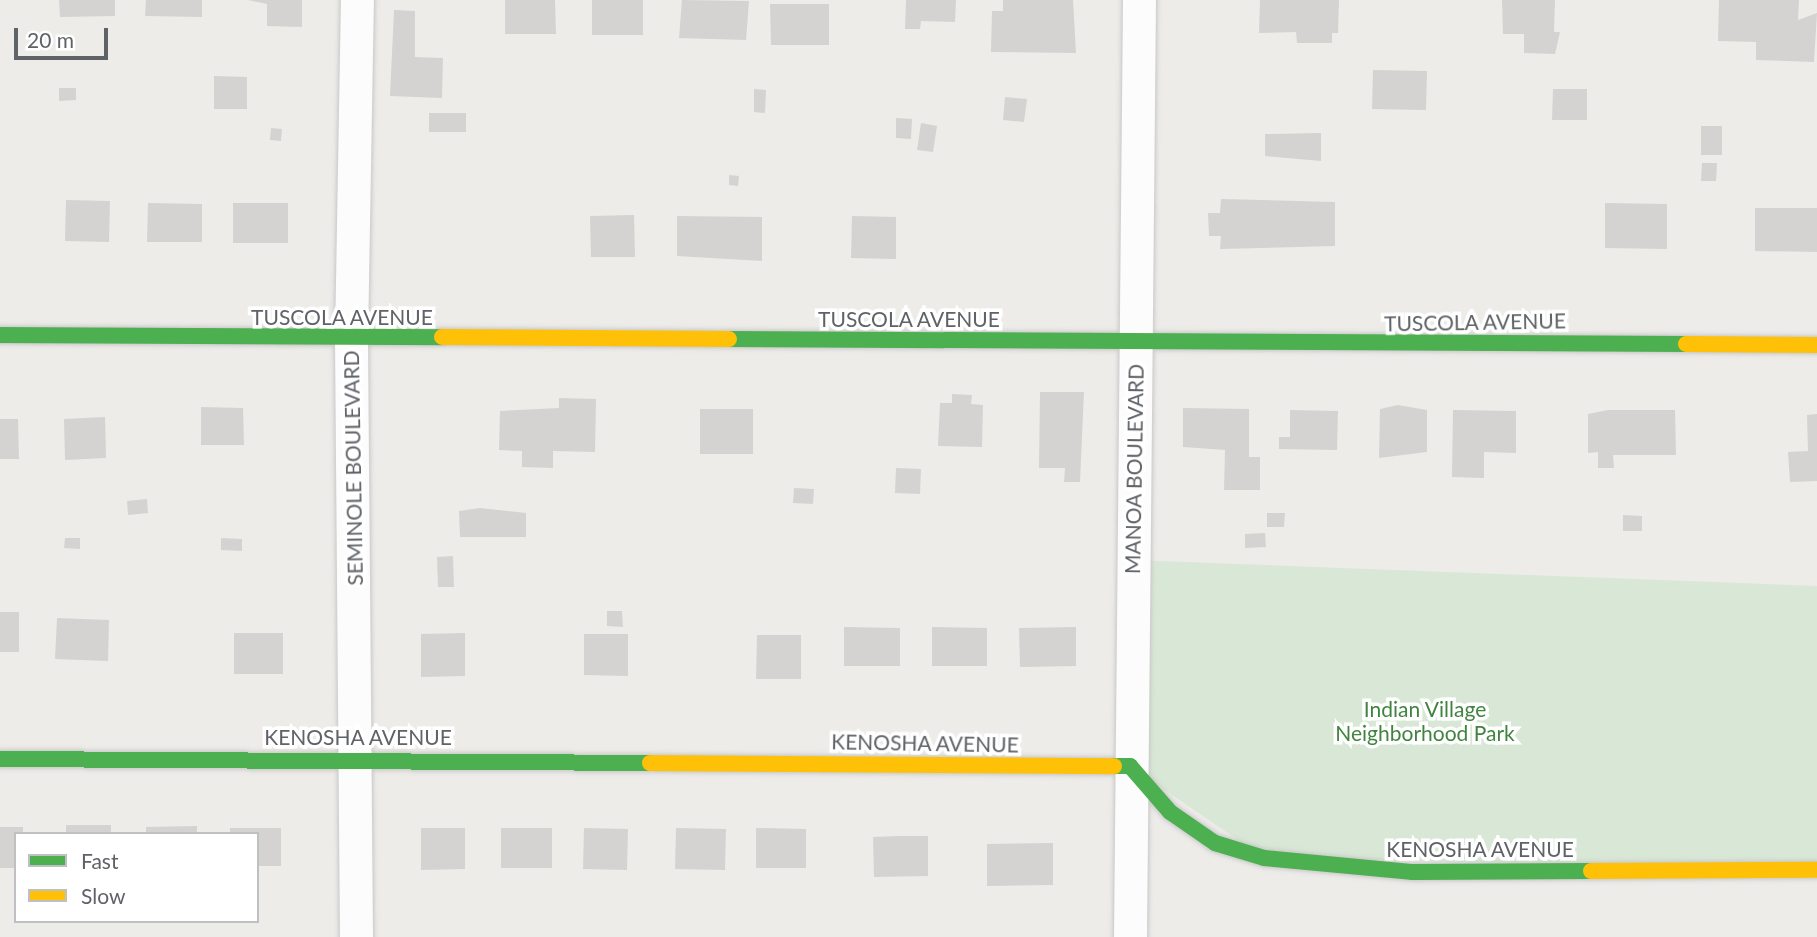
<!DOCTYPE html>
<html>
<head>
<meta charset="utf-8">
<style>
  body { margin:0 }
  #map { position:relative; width:1817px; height:937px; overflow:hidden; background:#edece9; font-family:Lato,sans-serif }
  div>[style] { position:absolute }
  .green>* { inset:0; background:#d9e8d6 }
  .building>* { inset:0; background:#d4d3d2 }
  .roads { filter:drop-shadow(0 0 2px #c8c8c8) drop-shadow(0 0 2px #c8c8c8) }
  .street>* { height:33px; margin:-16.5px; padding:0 16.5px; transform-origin:16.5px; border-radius:16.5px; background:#fcfcfc }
  .fast>* { height:16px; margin:-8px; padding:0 8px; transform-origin:8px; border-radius:8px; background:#4caf50 }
  .slow>* { height:16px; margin:-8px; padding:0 8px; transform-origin:8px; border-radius:8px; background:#ffc107 }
  span { translate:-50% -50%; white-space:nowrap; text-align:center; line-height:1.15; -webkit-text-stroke:7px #fff; paint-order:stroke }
  .street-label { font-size:21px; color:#5f6266 }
  .park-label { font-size:21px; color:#40843f }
  .legend { position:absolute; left:14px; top:832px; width:245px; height:91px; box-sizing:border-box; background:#fff; border:2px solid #bfc0c2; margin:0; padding:9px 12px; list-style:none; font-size:21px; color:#5f6266 }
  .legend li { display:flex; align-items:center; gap:14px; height:35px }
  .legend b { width:35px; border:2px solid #bfc0c2 }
  .scale { position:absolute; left:14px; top:28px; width:94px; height:32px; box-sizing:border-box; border:4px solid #5f6266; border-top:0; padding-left:9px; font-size:21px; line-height:24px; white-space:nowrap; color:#5f6266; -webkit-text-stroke:5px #fff; paint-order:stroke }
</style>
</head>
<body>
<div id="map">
  <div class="green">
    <div style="clip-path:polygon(1133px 560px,1817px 586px,1817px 869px,1264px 858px,1130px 766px)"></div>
  </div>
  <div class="building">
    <div style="clip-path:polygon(59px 0,115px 0,115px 16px,60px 17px)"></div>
    <div style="clip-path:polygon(146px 0,202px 0,202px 17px,145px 16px)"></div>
    <div style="clip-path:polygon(248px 0,302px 0,302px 27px,267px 26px,267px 4px)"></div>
    <div style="clip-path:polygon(505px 0,555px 0,556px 34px,505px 34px)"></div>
    <div style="clip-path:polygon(592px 0,643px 0,643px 35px,592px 35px)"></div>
    <div style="clip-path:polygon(682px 0,749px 1px,746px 40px,679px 38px)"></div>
    <div style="clip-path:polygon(906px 0,956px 0,955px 22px,921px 21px,920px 29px,905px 29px)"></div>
    <div style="clip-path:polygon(1003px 0,1073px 0,1076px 53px,991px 52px,992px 11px,1003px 11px)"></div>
    <div style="clip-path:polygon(1260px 0,1339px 0,1338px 33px,1332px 33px,1332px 43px,1297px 43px,1296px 32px,1259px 33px)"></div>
    <div style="clip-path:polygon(1502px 0,1555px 0,1554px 32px,1560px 32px,1555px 54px,1524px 53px,1524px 34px,1503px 34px)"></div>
    <div style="clip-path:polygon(1719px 0,1799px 0,1798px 20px,1817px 13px,1814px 62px,1756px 60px,1756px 42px,1718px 41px)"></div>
    <div style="clip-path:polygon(770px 4px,829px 4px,829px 45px,771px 45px)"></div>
    <div style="clip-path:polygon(394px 10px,415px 11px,415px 57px,443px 58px,442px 98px,390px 96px)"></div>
    <div style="clip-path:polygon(1373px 70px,1427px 71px,1426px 110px,1372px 109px)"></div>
    <div style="clip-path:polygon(214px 76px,247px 77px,247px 109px,214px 109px)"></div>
    <div style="clip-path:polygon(59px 88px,76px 88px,76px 100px,59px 101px)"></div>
    <div style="clip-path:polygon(754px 89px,766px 90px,765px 113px,754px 112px)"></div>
    <div style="clip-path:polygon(1553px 89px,1587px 89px,1587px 120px,1552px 120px)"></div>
    <div style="clip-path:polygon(1005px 97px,1027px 99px,1024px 122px,1003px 120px)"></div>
    <div style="clip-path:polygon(429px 113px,466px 113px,466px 132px,429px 132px)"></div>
    <div style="clip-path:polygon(896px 118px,912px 119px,911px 139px,896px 138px)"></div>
    <div style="clip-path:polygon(921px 123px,937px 126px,933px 152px,917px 150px)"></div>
    <div style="clip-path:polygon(1701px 126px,1722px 126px,1722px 155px,1701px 155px)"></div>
    <div style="clip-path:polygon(271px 128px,282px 129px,281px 141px,270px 140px)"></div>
    <div style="clip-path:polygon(1321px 133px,1321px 161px,1265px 156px,1265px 134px)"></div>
    <div style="clip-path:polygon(1702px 163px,1717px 163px,1716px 181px,1701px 181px)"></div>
    <div style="clip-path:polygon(729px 175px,739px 176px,738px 186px,729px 185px)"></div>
    <div style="clip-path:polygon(1221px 199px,1335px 202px,1335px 246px,1220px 249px,1221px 236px,1209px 236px,1208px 213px,1220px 213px)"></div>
    <div style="clip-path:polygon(66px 200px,110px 201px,109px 242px,65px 241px)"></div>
    <div style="clip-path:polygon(148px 203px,202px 204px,202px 242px,147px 242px)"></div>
    <div style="clip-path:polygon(233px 203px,288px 203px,288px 243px,233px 243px)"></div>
    <div style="clip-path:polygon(1605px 203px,1667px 204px,1667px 249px,1605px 248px)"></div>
    <div style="clip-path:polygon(1755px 208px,1817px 208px,1817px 252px,1755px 251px)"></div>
    <div style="clip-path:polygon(634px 215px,635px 257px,591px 257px,590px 216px)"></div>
    <div style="clip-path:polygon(677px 216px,762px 217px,762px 261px,677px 256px)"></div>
    <div style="clip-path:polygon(852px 216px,896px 217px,896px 259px,851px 258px)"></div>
    <div style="clip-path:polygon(1040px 392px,1084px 392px,1080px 482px,1064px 482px,1065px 468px,1039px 468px)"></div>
    <div style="clip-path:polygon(952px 394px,972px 395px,971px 404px,983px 405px,982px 447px,938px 446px,940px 403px,952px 403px)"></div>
    <div style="clip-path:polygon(559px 398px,596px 399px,595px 452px,553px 451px,553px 468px,522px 467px,522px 451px,499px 450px,500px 411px,559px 408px)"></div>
    <div style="clip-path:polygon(1398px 405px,1427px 410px,1427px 452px,1379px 458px,1380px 409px)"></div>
    <div style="clip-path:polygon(201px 407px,243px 408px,244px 445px,201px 445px)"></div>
    <div style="clip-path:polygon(1183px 408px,1249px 409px,1249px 457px,1260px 457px,1260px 490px,1224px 490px,1225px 450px,1183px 447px)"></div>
    <div style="clip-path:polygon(700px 409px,753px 409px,753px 454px,700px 454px)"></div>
    <div style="clip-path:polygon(1290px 410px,1338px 411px,1337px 450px,1279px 449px,1279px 437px,1290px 437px)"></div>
    <div style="clip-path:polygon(1453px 410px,1516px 411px,1516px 453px,1484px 452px,1484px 478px,1452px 477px)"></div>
    <div style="clip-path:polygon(1608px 410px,1675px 410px,1676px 455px,1613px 455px,1614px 468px,1598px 468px,1598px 452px,1588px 453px,1588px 414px)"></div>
    <div style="clip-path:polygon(1817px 414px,1817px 481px,1790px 482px,1788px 452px,1808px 451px,1807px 415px)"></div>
    <div style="clip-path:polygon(105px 417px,106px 458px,65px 460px,64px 419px)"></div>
    <div style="clip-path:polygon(0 419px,18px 419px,19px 459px,0 459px)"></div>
    <div style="clip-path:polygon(896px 468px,921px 469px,920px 494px,895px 493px)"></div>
    <div style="clip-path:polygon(794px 488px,814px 489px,813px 504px,793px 503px)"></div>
    <div style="clip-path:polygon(147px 499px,148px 513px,128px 515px,127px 501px)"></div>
    <div style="clip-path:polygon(480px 508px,526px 513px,526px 537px,460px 537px,459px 511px)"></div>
    <div style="clip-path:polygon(1267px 513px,1285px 513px,1284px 527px,1267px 527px)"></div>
    <div style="clip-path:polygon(1623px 515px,1642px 516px,1642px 531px,1623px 531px)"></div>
    <div style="clip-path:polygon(1265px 533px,1266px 547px,1245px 548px,1245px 534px)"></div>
    <div style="clip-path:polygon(65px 538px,80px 538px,80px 549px,64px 548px)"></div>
    <div style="clip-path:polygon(221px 538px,242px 539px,242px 551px,221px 550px)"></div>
    <div style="clip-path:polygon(453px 556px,454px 587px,438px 587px,437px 557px)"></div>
    <div style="clip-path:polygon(607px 611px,622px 611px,623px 627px,607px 626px)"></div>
    <div style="clip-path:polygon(0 612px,19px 612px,19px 652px,0 652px)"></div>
    <div style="clip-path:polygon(57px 618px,109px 620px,108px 661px,55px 659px)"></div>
    <div style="clip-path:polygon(844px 627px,900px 628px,900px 666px,844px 666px)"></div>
    <div style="clip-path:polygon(932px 627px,987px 628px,987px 666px,932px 666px)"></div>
    <div style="clip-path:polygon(1076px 627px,1076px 666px,1020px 667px,1019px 628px)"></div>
    <div style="clip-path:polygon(234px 633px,283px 633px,283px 674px,234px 674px)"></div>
    <div style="clip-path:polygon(465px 633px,465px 676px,421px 677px,421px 634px)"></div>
    <div style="clip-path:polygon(584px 634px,628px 634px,628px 676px,584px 675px)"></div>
    <div style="clip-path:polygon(757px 635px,801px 635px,801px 679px,756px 679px)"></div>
    <div style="clip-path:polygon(66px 825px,111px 825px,111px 834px,66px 834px)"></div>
    <div style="clip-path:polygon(197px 826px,197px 834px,146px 834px,146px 827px)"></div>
    <div style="clip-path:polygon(0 827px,23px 827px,23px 834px,16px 834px,16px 868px,0 868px)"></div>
    <div style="clip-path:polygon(230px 828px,281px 828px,281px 866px,257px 866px,257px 834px,230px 834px)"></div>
    <div style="clip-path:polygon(421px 828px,465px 828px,465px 869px,421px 870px)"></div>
    <div style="clip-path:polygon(501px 828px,552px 828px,552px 868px,501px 868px)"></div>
    <div style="clip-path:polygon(584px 828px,628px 829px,627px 870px,583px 869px)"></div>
    <div style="clip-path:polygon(676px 828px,726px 829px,725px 870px,675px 869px)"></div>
    <div style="clip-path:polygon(756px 828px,806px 829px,806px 868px,756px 868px)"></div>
    <div style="clip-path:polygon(900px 836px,928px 836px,928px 876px,874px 877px,873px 837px)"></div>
    <div style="clip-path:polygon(1053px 843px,1053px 885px,987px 886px,987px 844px)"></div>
  </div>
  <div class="roads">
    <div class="street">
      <div style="left:356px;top:937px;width:598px;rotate:-90.48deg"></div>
      <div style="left:351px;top:339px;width:339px;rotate:-89deg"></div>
      <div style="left:1130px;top:937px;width:937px;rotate:-89.45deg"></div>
    </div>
    <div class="fast">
      <div style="left:0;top:335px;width:442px;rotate:0.3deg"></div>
      <div style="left:729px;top:339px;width:957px;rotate:0.3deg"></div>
      <div style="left:0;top:759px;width:650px;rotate:0.35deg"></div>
      <div style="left:1114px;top:766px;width:16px"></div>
      <div style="left:1130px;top:766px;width:61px;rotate:49deg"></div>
      <div style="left:1170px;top:812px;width:55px;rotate:34.6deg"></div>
      <div style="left:1215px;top:843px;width:51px;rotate:17deg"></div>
      <div style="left:1264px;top:858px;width:150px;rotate:5.4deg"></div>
      <div style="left:1413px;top:872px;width:178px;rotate:-0.3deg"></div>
    </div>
    <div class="slow">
      <div style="left:442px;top:337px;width:287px;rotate:0.4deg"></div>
      <div style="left:1686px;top:344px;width:131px;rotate:0.4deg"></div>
      <div style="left:650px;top:763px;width:464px;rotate:0.4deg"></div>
      <div style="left:1591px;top:871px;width:226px;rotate:-0.3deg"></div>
    </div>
  </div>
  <div class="street-label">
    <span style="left:342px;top:317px">TUSCOLA AVENUE</span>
    <span style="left:909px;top:319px">TUSCOLA AVENUE</span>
    <span style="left:1475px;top:322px;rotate:-1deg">TUSCOLA AVENUE</span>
    <span style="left:353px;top:468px;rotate:-91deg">SEMINOLE BOULEVARD</span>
    <span style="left:1134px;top:469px;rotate:-89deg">MANOA BOULEVARD</span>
    <span style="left:358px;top:737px">KENOSHA AVENUE</span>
    <span style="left:925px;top:743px;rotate:1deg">KENOSHA AVENUE</span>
    <span style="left:1480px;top:849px">KENOSHA AVENUE</span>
  </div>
  <div class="park-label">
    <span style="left:1425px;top:721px">Indian Village<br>Neighborhood Park</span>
  </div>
  <ul class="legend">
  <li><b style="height:9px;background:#4caf50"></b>Fast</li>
  <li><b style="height:9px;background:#ffc107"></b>Slow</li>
  </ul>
  <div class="scale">20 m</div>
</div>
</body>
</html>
